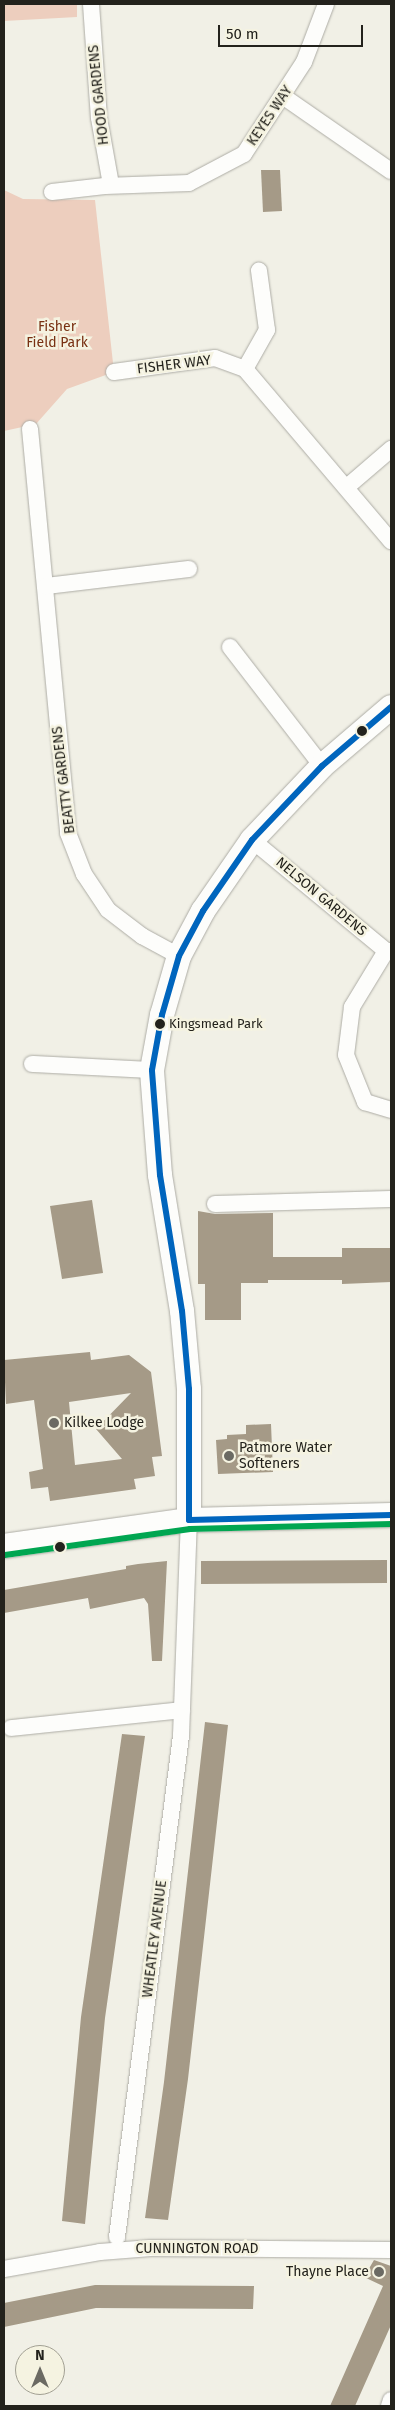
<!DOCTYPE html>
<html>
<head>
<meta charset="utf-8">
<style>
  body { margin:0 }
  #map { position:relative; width:395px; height:2410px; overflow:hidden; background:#f1f0e6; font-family:"Fira Sans",sans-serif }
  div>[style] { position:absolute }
  .green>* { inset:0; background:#edcebe }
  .building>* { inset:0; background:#a59a87 }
  .roads { filter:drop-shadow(0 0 1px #adaca5) drop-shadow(0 0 1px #adaca5) }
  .street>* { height:16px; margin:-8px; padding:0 8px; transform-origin:8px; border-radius:8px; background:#fdfdfb }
  .secondary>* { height:24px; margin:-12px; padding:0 12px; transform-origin:12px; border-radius:12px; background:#fdfdfb }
  .bus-1>* { height:6px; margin:-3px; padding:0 3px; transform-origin:3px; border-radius:3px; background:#0065bd }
  .bus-2>* { height:6px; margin:-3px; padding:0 3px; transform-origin:3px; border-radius:3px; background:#00a651 }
  .dots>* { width:14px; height:14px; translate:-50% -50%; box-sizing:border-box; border:2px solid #f5f3e1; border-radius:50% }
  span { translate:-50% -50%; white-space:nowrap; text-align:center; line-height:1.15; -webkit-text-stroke:5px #f5f3e1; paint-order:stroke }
  .bus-label { font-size:13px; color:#23221c }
  .left { translate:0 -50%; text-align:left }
  .street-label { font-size:14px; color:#23221c }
  .park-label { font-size:14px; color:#783012 }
  .poi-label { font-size:14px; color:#23221c }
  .right { translate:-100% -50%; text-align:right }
  .frame { position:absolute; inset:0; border:5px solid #23221c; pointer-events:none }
  .north { position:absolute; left:15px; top:2345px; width:50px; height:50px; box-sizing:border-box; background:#f5f3e1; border:1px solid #a19f92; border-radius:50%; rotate:0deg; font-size:14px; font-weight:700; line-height:20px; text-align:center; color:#23221c }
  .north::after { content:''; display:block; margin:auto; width:18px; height:22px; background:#6b6a63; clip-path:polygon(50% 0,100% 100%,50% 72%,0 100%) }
  .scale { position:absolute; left:218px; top:25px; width:145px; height:22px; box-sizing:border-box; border:2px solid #23221c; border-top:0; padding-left:6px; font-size:15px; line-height:18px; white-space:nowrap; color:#23221c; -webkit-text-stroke:4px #f5f3e1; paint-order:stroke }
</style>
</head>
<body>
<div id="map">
  <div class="green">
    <div style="clip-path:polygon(4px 4px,77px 4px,77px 17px,4px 21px)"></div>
    <div style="clip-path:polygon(4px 190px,23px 199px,95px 200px,114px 372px,67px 389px,36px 424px,4px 431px)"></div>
  </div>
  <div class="building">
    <div style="clip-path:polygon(261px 170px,280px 170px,282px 211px,263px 212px)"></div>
    <div style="clip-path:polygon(92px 1200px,103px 1273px,62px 1279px,50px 1206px)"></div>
    <div style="clip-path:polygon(198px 1211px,215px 1214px,273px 1213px,273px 1257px,342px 1257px,342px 1248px,391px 1248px,391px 1282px,342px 1284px,342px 1280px,268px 1280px,268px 1283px,241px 1283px,241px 1320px,205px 1320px,205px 1284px,198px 1284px)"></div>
    <div style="clip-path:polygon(evenodd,90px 1352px,91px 1360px,129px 1355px,151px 1372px,162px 1456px,152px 1457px,155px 1476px,134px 1479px,136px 1489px,50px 1501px,48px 1487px,31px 1489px,29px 1472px,43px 1469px,34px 1400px,6px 1404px,4px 1360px,90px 1352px,131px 1393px,96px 1429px,122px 1459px,75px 1465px,69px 1402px,131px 1393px)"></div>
    <div style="clip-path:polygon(271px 1424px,273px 1472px,218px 1474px,216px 1440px,227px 1439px,227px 1435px,246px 1434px,246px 1425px)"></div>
    <div style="clip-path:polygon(387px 1560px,387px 1583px,201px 1584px,201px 1561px)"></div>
    <div style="clip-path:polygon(167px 1561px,162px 1661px,152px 1661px,148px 1604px,144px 1598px,90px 1609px,88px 1598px,4px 1613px,4px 1590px,126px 1569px,126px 1566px,138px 1564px)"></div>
    <div style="clip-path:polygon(205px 1722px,228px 1725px,188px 2079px,168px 2220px,145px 2218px,164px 2082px)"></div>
    <div style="clip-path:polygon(122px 1734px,145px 1736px,105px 2018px,85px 2224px,62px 2221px,81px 2017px)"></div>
    <div style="clip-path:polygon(374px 2260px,391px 2266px,391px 2325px,355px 2406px,330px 2406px,383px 2286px,364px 2277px)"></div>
    <div style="clip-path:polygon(95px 2285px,254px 2286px,253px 2309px,96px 2308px,4px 2327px,4px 2303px)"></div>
  </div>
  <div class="roads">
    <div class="street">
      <div style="left:91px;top:4px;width:114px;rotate:86deg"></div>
      <div style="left:99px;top:118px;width:68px;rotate:79.8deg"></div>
      <div style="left:284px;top:97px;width:130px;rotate:34.7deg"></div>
      <div style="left:52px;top:192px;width:53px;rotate:-6.5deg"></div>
      <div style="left:105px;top:186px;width:84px;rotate:-2deg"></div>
      <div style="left:189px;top:183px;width:62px;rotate:-27.8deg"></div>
      <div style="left:244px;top:154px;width:110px;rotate:-56.9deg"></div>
      <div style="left:304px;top:62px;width:62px;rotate:-69.2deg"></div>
      <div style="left:245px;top:369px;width:45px;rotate:-60.6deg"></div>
      <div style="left:267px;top:330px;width:60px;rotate:-97.7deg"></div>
      <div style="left:114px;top:372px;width:102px;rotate:-7.9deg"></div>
      <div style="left:215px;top:358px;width:32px;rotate:20deg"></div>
      <div style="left:245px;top:369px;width:226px;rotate:49.7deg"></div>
      <div style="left:30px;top:429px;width:406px;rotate:84.6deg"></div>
      <div style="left:68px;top:833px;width:44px;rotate:68.7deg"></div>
      <div style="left:84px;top:874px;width:43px;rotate:56.3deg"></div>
      <div style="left:108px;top:910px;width:43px;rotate:37.4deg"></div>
      <div style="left:142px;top:936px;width:42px;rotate:28.4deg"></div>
      <div style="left:348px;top:486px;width:57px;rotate:-40.7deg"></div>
      <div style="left:46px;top:586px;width:144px;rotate:-6.8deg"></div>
      <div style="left:230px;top:647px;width:150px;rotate:52.3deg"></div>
      <div style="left:252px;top:840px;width:174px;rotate:39.6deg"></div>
      <div style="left:386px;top:951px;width:5px"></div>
      <div style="left:386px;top:951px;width:66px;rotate:121.3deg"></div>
      <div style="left:352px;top:1007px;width:48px;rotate:97.1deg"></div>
      <div style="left:346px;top:1055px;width:51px;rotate:68deg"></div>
      <div style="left:365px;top:1102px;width:27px;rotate:17deg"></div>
      <div style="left:32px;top:1064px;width:120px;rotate:2.9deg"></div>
      <div style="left:215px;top:1204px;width:176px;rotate:-1.6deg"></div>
      <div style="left:11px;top:1728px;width:172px;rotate:-6deg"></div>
      <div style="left:117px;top:2237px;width:505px;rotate:-82.72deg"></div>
      <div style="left:181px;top:1736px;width:216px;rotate:-87.9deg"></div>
      <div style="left:4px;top:2269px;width:97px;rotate:-10deg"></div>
      <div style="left:100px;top:2252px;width:51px;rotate:-4.5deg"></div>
      <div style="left:151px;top:2248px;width:240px;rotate:0.5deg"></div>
      <div style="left:389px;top:2406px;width:6px;rotate:-72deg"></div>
    </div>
    <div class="secondary">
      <div style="left:189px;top:1520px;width:131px;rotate:-90deg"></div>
      <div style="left:189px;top:1389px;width:78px;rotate:-95.1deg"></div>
      <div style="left:182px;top:1311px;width:138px;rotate:-99.2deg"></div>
      <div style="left:160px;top:1175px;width:105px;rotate:-94.4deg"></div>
      <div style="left:152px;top:1070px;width:56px;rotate:-79.7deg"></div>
      <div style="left:162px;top:1015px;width:61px;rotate:-73.9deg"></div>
      <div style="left:179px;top:956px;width:51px;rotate:-61.9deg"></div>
      <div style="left:203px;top:911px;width:86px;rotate:-55.4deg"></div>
      <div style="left:252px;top:840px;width:102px;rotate:-46.6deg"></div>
      <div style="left:322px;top:766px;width:91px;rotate:-40.5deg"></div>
      <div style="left:4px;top:1546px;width:187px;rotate:-8deg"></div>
      <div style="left:189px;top:1520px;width:202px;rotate:-1.4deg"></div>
    </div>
  </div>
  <div class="bus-1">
    <div style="left:189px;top:1520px;width:131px;rotate:-90deg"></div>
    <div style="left:189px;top:1389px;width:78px;rotate:-95.1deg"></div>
    <div style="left:182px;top:1311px;width:138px;rotate:-99.2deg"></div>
    <div style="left:160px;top:1175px;width:105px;rotate:-94.4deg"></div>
    <div style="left:152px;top:1070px;width:56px;rotate:-79.7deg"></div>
    <div style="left:162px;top:1015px;width:61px;rotate:-73.9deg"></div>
    <div style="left:179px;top:956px;width:51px;rotate:-61.9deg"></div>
    <div style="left:203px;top:911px;width:86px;rotate:-55.4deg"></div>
    <div style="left:252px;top:840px;width:102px;rotate:-46.6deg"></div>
    <div style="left:322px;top:766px;width:91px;rotate:-40.5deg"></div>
    <div style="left:189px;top:1520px;width:202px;rotate:-1.4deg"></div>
  </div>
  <div class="bus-2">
    <div style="left:5px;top:1555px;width:187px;rotate:-8deg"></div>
    <div style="left:190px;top:1529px;width:201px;rotate:-1.4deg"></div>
  </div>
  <div class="dots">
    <div style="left:362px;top:731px;background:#23221c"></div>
    <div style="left:160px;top:1024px;background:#23221c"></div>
    <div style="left:54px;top:1423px;background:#6b6a63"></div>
    <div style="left:229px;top:1456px;background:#6b6a63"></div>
    <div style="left:60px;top:1547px;background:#23221c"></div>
    <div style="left:379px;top:2272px;background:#6b6a63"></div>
  </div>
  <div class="bus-label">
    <span class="left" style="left:169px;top:1024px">Kingsmead Park</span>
  </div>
  <div class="street-label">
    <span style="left:99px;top:95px;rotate:-96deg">HOOD GARDENS</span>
    <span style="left:270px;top:116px;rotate:-56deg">KEYES WAY</span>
    <span style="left:174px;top:365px;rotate:-7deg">FISHER WAY</span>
    <span style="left:64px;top:780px;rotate:-97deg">BEATTY GARDENS</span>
    <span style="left:321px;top:897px;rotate:40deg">NELSON GARDENS</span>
    <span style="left:155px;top:1939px;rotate:-83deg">WHEATLEY AVENUE</span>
    <span style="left:197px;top:2249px">CUNNINGTON ROAD</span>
  </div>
  <div class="park-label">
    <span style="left:57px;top:335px">Fisher<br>Field Park</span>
  </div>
  <div class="poi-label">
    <span class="left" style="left:64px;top:1423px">Kilkee Lodge</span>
    <span class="left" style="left:239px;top:1456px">Patmore Water<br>Softeners</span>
    <span class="right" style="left:369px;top:2272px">Thayne Place</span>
  </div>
  <div class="frame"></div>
  <div class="north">N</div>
  <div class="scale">50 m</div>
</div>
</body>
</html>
